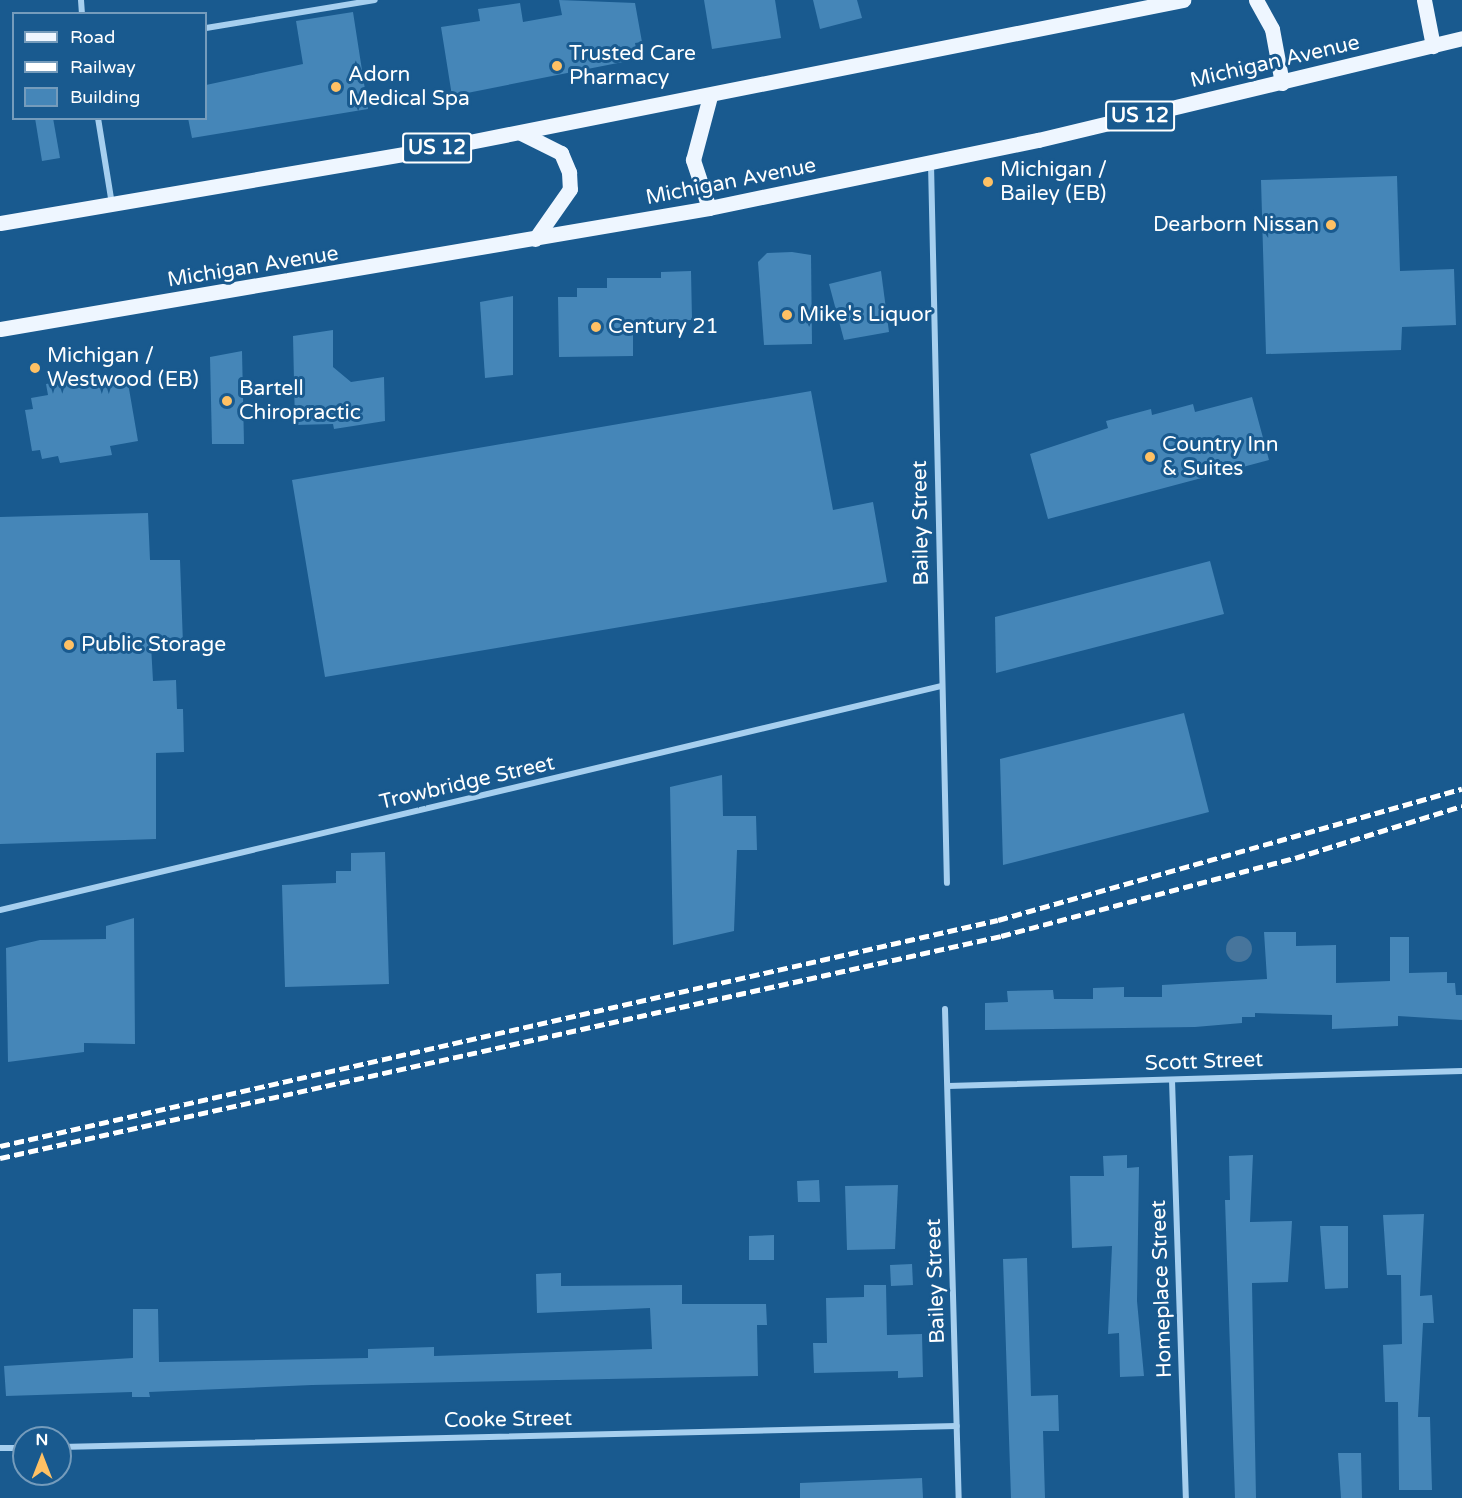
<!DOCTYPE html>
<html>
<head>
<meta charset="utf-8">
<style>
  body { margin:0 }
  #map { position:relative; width:1462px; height:1498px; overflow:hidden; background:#195a8f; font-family:"Varela Round",sans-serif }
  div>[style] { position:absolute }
  .water>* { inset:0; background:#47759c }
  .round { border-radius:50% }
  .building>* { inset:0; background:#4586b8 }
  .street>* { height:6px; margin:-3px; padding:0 3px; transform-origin:3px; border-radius:3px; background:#a6cfef }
  .primary>* { height:15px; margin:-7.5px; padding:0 7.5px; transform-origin:7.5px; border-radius:7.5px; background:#eef6ff }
  .rail>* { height:4.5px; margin-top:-2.25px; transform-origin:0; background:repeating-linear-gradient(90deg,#fff 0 10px,transparent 0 14.5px) }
  .dots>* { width:16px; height:16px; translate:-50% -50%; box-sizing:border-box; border:3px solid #195a8f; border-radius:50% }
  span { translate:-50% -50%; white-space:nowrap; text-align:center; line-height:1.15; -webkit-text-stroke:6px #195a8f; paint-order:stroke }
  .shield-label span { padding:2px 4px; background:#195a8f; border:2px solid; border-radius:4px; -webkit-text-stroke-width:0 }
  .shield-label { font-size:20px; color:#fff; font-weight:700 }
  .poi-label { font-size:21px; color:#fff }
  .left { translate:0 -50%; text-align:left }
  .right { translate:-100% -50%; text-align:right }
  .street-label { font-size:21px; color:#fff }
  .legend { position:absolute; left:12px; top:12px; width:195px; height:108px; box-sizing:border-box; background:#195a8f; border:2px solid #759cbc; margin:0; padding:8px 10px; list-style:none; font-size:18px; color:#fff }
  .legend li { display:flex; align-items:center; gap:12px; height:30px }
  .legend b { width:30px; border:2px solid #759cbc }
  .north { position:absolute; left:12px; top:1426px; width:60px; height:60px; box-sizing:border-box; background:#195a8f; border:2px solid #759cbc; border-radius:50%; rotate:0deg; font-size:16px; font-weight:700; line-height:24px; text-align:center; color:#fff }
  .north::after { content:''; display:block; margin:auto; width:21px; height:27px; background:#ffc164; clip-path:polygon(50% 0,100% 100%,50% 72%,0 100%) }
</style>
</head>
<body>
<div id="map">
  <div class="water">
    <div class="round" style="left:1226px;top:936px;width:26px;height:26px"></div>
  </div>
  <div class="building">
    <div style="clip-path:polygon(559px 0,635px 3px,642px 42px,635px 43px,638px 59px,452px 96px,441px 27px,480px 21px,478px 9px,520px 3px,523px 22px,562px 15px)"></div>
    <div style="clip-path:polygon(704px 0,775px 0,781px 38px,712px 49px)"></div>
    <div style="clip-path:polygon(813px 0,857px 0,862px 18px,820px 29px)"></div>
    <div style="clip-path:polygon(353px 12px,368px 109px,192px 138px,188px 118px,206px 118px,206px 85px,303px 64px,296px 21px)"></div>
    <div style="clip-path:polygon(35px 118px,53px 118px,60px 158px,42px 161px)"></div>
    <div style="clip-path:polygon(1397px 176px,1400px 271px,1454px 269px,1456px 325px,1402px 327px,1401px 350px,1266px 354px,1261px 180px)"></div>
    <div style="clip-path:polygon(792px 252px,811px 255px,812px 344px,764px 345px,758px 262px,767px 253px)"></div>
    <div style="clip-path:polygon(691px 271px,692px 320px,633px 322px,633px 356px,559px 357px,558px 297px,577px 297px,577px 288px,607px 288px,607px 278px,661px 278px,661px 272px)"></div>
    <div style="clip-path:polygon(881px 271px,889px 332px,844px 340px,829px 284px)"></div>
    <div style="clip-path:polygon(513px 296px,513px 375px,485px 378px,480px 302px)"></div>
    <div style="clip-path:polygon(333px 330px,333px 367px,351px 382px,384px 377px,385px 421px,334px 429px,333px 424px,295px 425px,293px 336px)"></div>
    <div style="clip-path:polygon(242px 351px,244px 444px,212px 444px,210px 357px)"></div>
    <div style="clip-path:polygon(98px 375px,100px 387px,128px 383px,138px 441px,110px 446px,112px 455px,60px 463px,58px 456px,42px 459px,40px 450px,32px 451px,25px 410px,33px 409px,31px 398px,48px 395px,46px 384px)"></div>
    <div style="clip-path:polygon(811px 391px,833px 510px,873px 502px,887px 582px,325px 677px,292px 480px)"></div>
    <div style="clip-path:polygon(1252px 397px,1269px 460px,1048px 519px,1030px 454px,1108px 428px,1106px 421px,1151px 409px,1152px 415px,1193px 404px,1195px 412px)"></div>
    <div style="clip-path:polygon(148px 513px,150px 560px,180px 560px,183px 644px,151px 645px,153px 681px,176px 680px,177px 709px,183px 709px,184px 752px,156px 753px,156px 839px,0 844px,0 517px)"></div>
    <div style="clip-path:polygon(1210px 561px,1224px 614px,996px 673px,995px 617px)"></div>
    <div style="clip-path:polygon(1184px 713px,1209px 812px,1003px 865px,1000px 759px)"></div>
    <div style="clip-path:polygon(722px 775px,723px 816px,756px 816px,757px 850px,737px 850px,734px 931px,673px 945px,670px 787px)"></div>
    <div style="clip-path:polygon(385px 852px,389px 984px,285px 987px,282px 885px,336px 883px,336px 871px,351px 871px,351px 853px)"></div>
    <div style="clip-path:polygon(134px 918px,135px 1044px,84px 1043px,84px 1052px,8px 1062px,6px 948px,40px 940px,106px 939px,106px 926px)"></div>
    <div style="clip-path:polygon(1264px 932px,1296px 932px,1296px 946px,1336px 945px,1336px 983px,1390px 981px,1390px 937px,1409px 937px,1409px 973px,1447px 972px,1447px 983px,1455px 983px,1456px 995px,1462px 995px,1462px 1020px,1398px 1016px,1398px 1026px,1332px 1029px,1332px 1015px,1255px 1013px,1255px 1017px,1242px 1017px,1242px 1023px,1195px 1027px,985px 1030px,985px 1003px,1008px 1002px,1007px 991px,1053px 990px,1054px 999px,1093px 999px,1093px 988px,1124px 987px,1124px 997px,1162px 997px,1162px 985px,1267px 979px)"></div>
    <div style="clip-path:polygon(1127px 1155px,1127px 1168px,1139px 1167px,1137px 1301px,1144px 1376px,1120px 1377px,1119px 1333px,1108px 1334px,1112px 1246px,1072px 1248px,1070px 1176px,1104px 1176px,1103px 1156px)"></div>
    <div style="clip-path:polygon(1253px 1155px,1250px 1222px,1292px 1221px,1291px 1239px,1288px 1282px,1252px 1283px,1256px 1498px,1235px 1498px,1225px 1200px,1230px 1200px,1229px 1156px)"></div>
    <div style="clip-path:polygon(819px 1180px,820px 1202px,798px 1202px,797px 1181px)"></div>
    <div style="clip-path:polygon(898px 1185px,895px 1249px,847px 1250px,845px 1186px)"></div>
    <div style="clip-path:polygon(1424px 1214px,1420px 1296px,1432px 1295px,1434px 1323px,1423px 1323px,1418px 1417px,1430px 1417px,1432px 1490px,1399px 1490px,1398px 1402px,1385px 1402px,1383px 1345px,1402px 1344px,1401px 1275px,1387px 1275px,1383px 1215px)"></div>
    <div style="clip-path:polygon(1320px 1226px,1348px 1226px,1348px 1288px,1325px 1289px)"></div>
    <div style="clip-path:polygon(774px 1235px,774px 1260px,749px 1260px,749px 1236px)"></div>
    <div style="clip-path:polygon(1027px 1258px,1031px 1396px,1058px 1395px,1059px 1431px,1043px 1431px,1045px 1498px,1011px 1498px,1003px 1259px)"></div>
    <div style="clip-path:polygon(912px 1264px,913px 1285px,891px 1286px,890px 1265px)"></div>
    <div style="clip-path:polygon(561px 1273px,561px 1286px,682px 1285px,682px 1304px,766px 1304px,767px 1325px,757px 1325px,758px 1376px,312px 1385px,149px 1392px,150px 1397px,132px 1397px,132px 1392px,6px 1396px,4px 1366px,133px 1358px,133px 1309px,158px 1309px,159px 1362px,368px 1358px,368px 1349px,434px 1347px,434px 1356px,652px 1349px,650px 1308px,537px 1313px,536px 1274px)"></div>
    <div style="clip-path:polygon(864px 1285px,886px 1285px,887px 1335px,922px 1334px,923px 1377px,898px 1378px,898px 1371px,814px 1373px,813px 1343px,827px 1343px,826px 1298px,864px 1297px)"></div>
    <div style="clip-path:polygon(1338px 1453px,1361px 1453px,1362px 1498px,1341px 1498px)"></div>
    <div style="clip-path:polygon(922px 1478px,923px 1498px,800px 1498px,800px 1483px)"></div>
  </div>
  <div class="street">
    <div style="left:81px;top:0;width:14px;rotate:86deg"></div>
    <div style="left:206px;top:28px;width:171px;rotate:-9.4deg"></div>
    <div style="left:98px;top:118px;width:87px;rotate:80.8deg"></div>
    <div style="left:931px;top:164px;width:719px;rotate:88.73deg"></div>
    <div style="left:0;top:910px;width:967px;rotate:-13.39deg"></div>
    <div style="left:945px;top:1009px;width:489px;rotate:88.4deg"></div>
    <div style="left:1172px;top:1080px;width:418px;rotate:88.1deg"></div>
    <div style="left:948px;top:1086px;width:514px;rotate:-1.67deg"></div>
    <div style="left:60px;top:1447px;width:897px;rotate:-1.34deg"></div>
    <div style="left:0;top:1448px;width:24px"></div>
  </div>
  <div class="primary">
    <div style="left:1256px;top:0;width:33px;rotate:61deg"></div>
    <div style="left:1272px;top:29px;width:55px;rotate:79.5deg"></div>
    <div style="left:1424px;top:0;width:47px;rotate:78.9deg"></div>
    <div style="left:521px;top:133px;width:45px;rotate:26.6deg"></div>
    <div style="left:561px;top:153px;width:21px;rotate:67deg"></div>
    <div style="left:569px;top:172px;width:17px;rotate:87deg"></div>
    <div style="left:570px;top:189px;width:61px;rotate:125deg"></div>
    <div style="left:709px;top:208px;width:51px;rotate:-108.4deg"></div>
    <div style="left:693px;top:160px;width:66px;rotate:-75.1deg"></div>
    <div style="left:0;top:223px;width:440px;rotate:-9.7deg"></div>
    <div style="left:434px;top:149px;width:764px;rotate:-11.25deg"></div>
    <div style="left:0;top:329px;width:719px;rotate:-9.68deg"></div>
    <div style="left:709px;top:208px;width:336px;rotate:-11.7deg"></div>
    <div style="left:1038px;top:140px;width:436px;rotate:-13.5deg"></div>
  </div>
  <div class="rail">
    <div style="left:0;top:1146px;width:1023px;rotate:-12.76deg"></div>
    <div style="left:998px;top:920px;width:482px;rotate:-15.8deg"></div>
    <div style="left:0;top:1158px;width:1025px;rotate:-12.5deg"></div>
    <div style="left:1001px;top:936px;width:304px;rotate:-14.9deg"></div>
    <div style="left:1295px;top:858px;width:175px;rotate:-17.3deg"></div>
  </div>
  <div class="dots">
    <div style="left:557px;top:66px;background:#ffc164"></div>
    <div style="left:336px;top:87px;background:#ffc164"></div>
    <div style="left:988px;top:182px;background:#ffc164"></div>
    <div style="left:1331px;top:225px;background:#ffc164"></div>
    <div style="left:787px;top:315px;background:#ffc164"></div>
    <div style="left:596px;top:327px;background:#ffc164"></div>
    <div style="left:35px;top:368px;background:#ffc164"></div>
    <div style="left:227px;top:401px;background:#ffc164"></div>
    <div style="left:1150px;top:457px;background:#ffc164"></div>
    <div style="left:69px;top:645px;background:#ffc164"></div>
  </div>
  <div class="shield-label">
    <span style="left:1140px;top:116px">US 12</span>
    <span style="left:437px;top:148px">US 12</span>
  </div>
  <div class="poi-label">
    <span class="left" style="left:569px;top:66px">Trusted Care<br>Pharmacy</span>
    <span class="left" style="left:348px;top:87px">Adorn<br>Medical Spa</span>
    <span class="left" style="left:1000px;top:182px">Michigan /<br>Bailey (EB)</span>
    <span class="right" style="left:1319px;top:225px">Dearborn Nissan</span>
    <span class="left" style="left:799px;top:315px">Mike's Liquor</span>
    <span class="left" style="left:608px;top:327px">Century 21</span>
    <span class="left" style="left:47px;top:368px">Michigan /<br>Westwood (EB)</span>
    <span class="left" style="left:239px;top:401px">Bartell<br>Chiropractic</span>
    <span class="left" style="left:1162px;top:457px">Country Inn<br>&amp; Suites</span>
    <span class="left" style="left:81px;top:645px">Public Storage</span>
  </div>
  <div class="street-label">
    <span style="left:1275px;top:62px;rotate:-13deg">Michigan Avenue</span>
    <span style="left:731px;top:182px;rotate:-11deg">Michigan Avenue</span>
    <span style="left:253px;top:267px;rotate:-9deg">Michigan Avenue</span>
    <span style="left:921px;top:523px;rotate:-91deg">Bailey Street</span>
    <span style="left:467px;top:783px;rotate:-13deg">Trowbridge Street</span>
    <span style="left:1204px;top:1062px;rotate:-2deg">Scott Street</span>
    <span style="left:936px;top:1281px;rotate:-92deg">Bailey Street</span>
    <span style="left:1162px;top:1289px;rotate:-92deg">Homeplace Street</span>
    <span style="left:508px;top:1420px;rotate:-1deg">Cooke Street</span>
  </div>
  <ul class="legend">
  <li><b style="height:8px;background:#eef6ff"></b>Road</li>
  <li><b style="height:8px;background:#fff"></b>Railway</li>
  <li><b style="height:16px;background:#4586b8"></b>Building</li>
  </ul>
  <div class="north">N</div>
</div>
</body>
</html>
